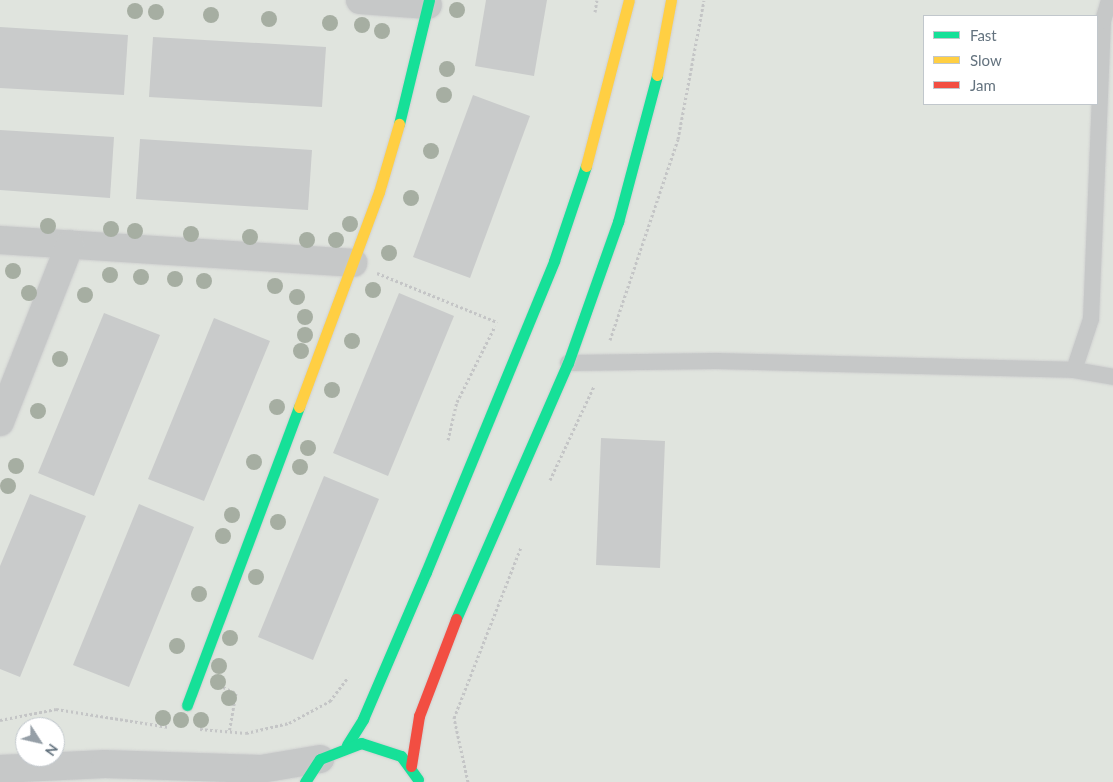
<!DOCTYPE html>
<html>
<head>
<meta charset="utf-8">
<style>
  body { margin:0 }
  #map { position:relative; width:1113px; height:782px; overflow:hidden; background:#f2f2f0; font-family:Lato,sans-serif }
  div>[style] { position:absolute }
  .green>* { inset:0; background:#e0e4de }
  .building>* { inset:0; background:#c9cbcb }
  .path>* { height:3px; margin-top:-1.5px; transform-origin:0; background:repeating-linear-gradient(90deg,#c4c5c6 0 2.5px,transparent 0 5px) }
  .roads { filter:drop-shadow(0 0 1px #cfd0d0) drop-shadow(0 0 1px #cfd0d0) }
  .lane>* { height:16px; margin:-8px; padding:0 8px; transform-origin:8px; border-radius:8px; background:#c6c8c8 }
  .street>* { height:28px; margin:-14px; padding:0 14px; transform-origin:14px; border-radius:14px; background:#c6c8c8 }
  .fast>* { height:11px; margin:-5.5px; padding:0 5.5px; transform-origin:5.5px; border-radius:5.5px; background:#16e098 }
  .slow>* { height:11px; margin:-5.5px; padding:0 5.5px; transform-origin:5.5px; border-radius:5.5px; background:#ffcf43 }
  .jam>* { height:11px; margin:-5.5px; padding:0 5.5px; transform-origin:5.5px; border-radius:5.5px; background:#f24e42 }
  .trees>* { width:16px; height:16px; margin:-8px; border-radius:50%; background:#a6aea2 }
  span { translate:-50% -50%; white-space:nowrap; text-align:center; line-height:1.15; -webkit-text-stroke:5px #fff; paint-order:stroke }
  .legend { position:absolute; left:923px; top:15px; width:175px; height:90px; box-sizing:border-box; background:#fff; border:1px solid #c1c7cc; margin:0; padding:6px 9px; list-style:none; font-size:15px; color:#64737f }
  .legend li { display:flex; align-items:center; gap:10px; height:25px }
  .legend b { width:25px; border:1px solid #c1c7cc }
  .north { position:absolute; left:15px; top:717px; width:50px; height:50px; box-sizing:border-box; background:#fff; border:1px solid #c1c7cc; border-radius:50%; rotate:125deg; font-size:14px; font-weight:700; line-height:20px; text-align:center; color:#64737f }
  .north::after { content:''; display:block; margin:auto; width:18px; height:22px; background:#969fa7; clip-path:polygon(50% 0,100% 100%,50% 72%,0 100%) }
</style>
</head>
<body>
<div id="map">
  <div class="green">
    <div style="clip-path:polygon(evenodd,0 0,1113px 0,1113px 782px,0 782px,0 0,924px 16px,1097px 16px,1097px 104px,924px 104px,924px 16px,0 0,25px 727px,55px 727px,55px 757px,25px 757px,25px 727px)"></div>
  </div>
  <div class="building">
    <div style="clip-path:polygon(486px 0,547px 0,534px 76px,475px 66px)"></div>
    <div style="clip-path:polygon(0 27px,128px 35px,124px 95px,0 88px)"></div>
    <div style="clip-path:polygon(153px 37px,326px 47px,322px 107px,149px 97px)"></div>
    <div style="clip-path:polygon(473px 95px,530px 116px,470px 278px,413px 257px)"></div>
    <div style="clip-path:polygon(0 130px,114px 137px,110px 198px,0 190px)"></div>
    <div style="clip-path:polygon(140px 139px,312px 150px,308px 210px,136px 199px)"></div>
    <div style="clip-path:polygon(399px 293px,454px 316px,388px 476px,333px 453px)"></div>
    <div style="clip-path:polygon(104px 313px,160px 335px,94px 496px,38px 473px)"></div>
    <div style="clip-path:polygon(214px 318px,270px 341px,204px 501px,148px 479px)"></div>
    <div style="clip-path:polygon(601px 438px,665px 441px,660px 568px,596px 565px)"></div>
    <div style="clip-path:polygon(324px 476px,379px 499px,313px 660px,258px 637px)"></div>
    <div style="clip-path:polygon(30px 494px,86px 516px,20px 677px,0 669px,0 566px)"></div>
    <div style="clip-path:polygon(139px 504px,194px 527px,129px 687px,73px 665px)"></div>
  </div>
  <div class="path">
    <div style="left:595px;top:12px;width:12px;rotate:-81deg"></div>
    <div style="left:377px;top:273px;width:130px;rotate:22.2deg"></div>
    <div style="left:610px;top:340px;width:212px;rotate:-71.3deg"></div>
    <div style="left:678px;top:139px;width:141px;rotate:-79.4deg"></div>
    <div style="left:448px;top:440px;width:39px;rotate:-77deg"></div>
    <div style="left:457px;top:402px;width:85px;rotate:-63.4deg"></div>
    <div style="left:550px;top:480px;width:104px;rotate:-64.9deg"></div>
    <div style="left:223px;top:687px;width:14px;rotate:25deg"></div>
    <div style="left:236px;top:693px;width:39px;rotate:100deg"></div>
    <div style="left:0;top:720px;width:57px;rotate:-11.1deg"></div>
    <div style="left:56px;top:709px;width:114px;rotate:9.1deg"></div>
    <div style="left:200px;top:729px;width:46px;rotate:5deg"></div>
    <div style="left:246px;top:733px;width:44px;rotate:-13.1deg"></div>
    <div style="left:289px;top:723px;width:47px;rotate:-28.2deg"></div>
    <div style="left:330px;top:701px;width:30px;rotate:-53deg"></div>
    <div style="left:468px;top:782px;width:66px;rotate:-102.3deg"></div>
    <div style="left:454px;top:718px;width:184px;rotate:-68.6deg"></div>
  </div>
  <div class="roads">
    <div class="lane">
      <div style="left:568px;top:363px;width:148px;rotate:-0.8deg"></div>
      <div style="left:716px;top:361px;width:358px;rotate:1.4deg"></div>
      <div style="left:1074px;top:370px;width:40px;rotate:10deg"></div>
      <div style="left:1074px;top:370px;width:54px;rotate:-71.6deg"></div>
      <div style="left:1091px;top:319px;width:298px;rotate:-87.7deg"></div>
      <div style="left:1103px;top:21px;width:22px;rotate:-74deg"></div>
    </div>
    <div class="street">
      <div style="left:360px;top:0;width:68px;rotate:4.2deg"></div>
      <div style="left:0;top:240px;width:354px;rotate:3.7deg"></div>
      <div style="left:0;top:422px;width:191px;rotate:-68.5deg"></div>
      <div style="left:0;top:769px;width:105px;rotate:-2.7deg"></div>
      <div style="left:105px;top:764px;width:156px;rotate:1.8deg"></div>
      <div style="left:261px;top:769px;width:60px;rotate:-9.6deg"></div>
    </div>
    <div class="fast">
      <div style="left:399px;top:124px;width:128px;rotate:-76.4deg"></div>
      <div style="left:456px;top:619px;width:279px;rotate:-66.4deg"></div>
      <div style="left:568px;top:363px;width:150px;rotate:-70.5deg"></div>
      <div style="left:618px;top:222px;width:152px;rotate:-75.1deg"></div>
      <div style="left:187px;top:705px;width:318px;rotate:-69.4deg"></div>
      <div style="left:347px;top:745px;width:31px;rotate:-58deg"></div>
      <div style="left:363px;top:719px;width:160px;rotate:-66.8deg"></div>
      <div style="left:426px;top:572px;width:336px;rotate:-67.6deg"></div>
      <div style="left:554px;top:261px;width:100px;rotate:-71.4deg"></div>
      <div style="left:305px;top:782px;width:27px;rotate:-57deg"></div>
      <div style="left:320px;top:759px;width:44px;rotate:-21.3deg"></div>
      <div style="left:361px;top:743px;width:42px;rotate:18deg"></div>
      <div style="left:401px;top:756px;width:29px;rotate:54deg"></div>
    </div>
    <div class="slow">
      <div style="left:657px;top:75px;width:76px;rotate:-79.4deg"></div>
      <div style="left:586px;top:166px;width:171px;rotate:-75.5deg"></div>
      <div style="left:299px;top:407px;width:229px;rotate:-69.6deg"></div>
      <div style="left:379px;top:192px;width:71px;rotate:-73.6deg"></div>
    </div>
    <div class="jam">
      <div style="left:411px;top:766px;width:51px;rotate:-80.9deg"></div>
      <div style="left:419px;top:716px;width:104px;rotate:-69.1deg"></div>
    </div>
  </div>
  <div class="trees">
    <div style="left:457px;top:10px"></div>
    <div style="left:135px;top:11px"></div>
    <div style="left:156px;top:12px"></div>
    <div style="left:211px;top:15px"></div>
    <div style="left:269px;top:19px"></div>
    <div style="left:330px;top:23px"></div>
    <div style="left:362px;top:25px"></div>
    <div style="left:382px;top:31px"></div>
    <div style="left:447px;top:69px"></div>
    <div style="left:444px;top:95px"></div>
    <div style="left:431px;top:151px"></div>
    <div style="left:411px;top:198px"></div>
    <div style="left:350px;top:224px"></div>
    <div style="left:48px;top:226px"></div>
    <div style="left:111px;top:229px"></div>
    <div style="left:135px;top:231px"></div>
    <div style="left:191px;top:234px"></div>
    <div style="left:250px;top:237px"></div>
    <div style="left:307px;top:240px"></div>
    <div style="left:336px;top:240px"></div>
    <div style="left:389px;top:253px"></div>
    <div style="left:13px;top:271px"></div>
    <div style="left:110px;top:275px"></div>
    <div style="left:141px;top:277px"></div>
    <div style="left:175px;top:279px"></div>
    <div style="left:204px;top:281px"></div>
    <div style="left:275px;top:286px"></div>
    <div style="left:373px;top:290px"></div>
    <div style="left:29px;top:293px"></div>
    <div style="left:85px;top:295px"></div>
    <div style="left:297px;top:297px"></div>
    <div style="left:305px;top:317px"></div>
    <div style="left:305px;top:335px"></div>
    <div style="left:352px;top:341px"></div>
    <div style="left:301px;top:351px"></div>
    <div style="left:60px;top:359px"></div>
    <div style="left:332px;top:390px"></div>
    <div style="left:277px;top:407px"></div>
    <div style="left:38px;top:411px"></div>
    <div style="left:308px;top:448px"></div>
    <div style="left:254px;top:462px"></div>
    <div style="left:16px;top:466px"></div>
    <div style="left:300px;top:467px"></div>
    <div style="left:8px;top:486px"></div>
    <div style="left:232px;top:515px"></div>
    <div style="left:278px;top:522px"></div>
    <div style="left:223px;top:536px"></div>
    <div style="left:256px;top:577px"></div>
    <div style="left:199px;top:594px"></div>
    <div style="left:230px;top:638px"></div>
    <div style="left:177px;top:646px"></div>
    <div style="left:219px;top:666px"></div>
    <div style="left:218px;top:682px"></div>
    <div style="left:229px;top:698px"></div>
    <div style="left:163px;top:718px"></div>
    <div style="left:181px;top:720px"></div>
    <div style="left:201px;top:720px"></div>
  </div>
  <ul class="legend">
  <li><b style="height:6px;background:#16e098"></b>Fast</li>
  <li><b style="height:6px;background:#ffcf43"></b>Slow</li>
  <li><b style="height:6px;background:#f24e42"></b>Jam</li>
  </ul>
  <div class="north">N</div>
</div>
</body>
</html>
